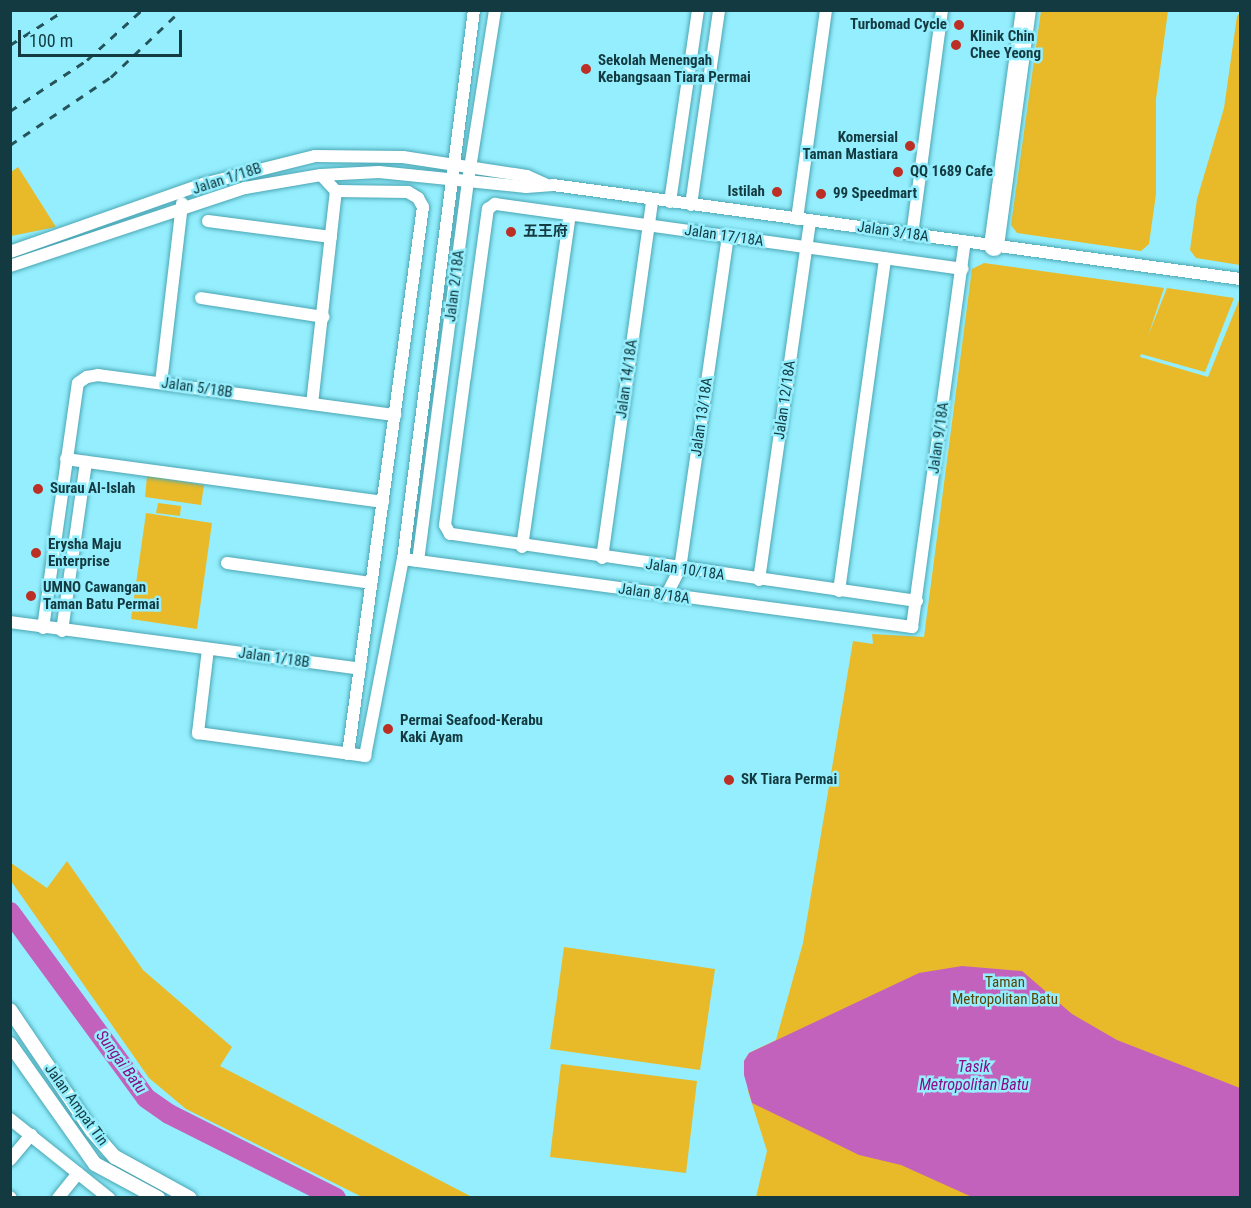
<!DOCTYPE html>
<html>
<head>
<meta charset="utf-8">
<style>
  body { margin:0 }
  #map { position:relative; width:1251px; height:1208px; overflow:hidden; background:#94eefd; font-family:"Roboto Condensed","Noto Sans SC",sans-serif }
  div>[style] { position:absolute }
  .green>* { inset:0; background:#e8ba29 }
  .water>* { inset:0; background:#c262bd }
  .river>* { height:20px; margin:-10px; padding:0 10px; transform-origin:10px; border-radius:10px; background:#c262bd }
  .roads { filter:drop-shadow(0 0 2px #4ba6b4) drop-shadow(0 0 2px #4ba6b4) }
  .minor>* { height:12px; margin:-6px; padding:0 6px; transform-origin:6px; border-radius:6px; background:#fff }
  .tertiary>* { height:14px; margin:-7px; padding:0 7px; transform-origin:7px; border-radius:7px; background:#fff }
  .trunk>* { height:20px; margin:-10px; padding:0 10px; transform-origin:10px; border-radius:10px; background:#fff }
  .rail>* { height:3px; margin-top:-1.5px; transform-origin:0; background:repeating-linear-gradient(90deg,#25535a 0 8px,transparent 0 16px) }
  .dots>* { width:16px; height:16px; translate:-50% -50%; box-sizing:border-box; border:3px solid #94eefd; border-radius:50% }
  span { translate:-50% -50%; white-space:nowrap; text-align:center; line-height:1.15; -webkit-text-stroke:5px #94eefd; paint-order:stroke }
  .poi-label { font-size:15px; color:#133a40; font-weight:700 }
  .right { translate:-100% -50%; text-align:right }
  .left { translate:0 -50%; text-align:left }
  .street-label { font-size:15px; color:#133a40 }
  .park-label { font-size:15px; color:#594507 }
  .water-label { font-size:16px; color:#8a0d88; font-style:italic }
  .frame { position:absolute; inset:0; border:12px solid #133a40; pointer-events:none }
  .scale { position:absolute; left:18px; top:30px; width:164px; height:27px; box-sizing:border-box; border:3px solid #133a40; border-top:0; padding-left:8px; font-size:18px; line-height:21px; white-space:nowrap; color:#133a40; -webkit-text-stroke:4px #94eefd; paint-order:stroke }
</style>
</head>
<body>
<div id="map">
  <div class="green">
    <div style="clip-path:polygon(1041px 11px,1168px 11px,1156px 99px,1156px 194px,1149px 244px,1141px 251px,1017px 233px,1011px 225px)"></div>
    <div style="clip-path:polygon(1240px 13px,1240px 265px,1196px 258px,1190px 250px,1197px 199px,1224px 108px,1237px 16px)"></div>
    <div style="clip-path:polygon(18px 167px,56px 227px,11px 236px,11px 172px)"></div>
    <div style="clip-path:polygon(984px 263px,1164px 288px,1148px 336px,1167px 288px,1234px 298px,1205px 372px,1141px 354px,1140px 357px,1208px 377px,1240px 298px,1240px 1197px,756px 1197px,767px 1151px,748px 1091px,744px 1061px,749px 1053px,776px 1040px,803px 943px,853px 641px,873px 644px,872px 634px,924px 637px,972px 269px)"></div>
    <div style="clip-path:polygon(147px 476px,204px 485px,201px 505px,145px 497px)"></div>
    <div style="clip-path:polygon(158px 503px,181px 506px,180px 516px,156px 513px)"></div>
    <div style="clip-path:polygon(146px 513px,212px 523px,197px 629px,131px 619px)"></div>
    <div style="clip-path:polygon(67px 861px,143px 970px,232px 1047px,220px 1066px,472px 1197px,362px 1197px,186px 1109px,149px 1078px,11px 881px,11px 863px,47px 888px)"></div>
    <div style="clip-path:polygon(564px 947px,715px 969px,700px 1070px,550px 1049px)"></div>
    <div style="clip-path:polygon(561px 1064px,697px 1081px,686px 1173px,550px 1157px)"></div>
  </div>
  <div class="water">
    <div style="clip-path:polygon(962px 966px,1022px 971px,1072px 1014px,1117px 1040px,1240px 1088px,1240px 1197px,972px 1197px,901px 1165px,859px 1155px,752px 1103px,744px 1075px,744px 1061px,749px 1053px,919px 973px)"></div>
  </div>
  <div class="river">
    <div style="left:10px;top:912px;width:230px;rotate:53.8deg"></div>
    <div style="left:146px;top:1098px;width:28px;rotate:35deg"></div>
    <div style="left:169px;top:1114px;width:187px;rotate:26.7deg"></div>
  </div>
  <div class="roads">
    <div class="minor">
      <div style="left:321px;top:175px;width:22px;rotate:47deg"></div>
      <div style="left:336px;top:191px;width:72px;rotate:0.8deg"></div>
      <div style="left:408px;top:192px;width:12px;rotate:31deg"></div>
      <div style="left:418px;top:198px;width:10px;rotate:61deg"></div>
      <div style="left:423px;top:207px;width:552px;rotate:97.81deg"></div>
      <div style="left:670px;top:202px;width:194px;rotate:-81.7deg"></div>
      <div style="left:691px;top:205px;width:197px;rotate:-81.8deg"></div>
      <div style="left:797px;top:219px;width:211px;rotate:-82.1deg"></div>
      <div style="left:208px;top:221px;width:124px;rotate:7.4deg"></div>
      <div style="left:912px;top:235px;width:227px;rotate:-82.4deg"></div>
      <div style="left:10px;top:252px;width:205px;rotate:-19.4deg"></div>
      <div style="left:203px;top:184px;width:115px;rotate:-14deg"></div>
      <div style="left:315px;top:156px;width:88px;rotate:0.7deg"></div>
      <div style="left:403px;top:157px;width:125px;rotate:8.7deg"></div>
      <div style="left:527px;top:176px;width:20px;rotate:24deg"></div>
      <div style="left:10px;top:266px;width:248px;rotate:-18.4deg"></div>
      <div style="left:245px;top:188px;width:77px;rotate:-9.7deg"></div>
      <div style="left:321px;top:175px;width:58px;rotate:-3deg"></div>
      <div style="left:379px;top:172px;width:148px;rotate:5.8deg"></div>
      <div style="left:526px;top:187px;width:27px;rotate:-4deg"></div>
      <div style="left:553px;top:185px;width:693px;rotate:7.79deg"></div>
      <div style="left:201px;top:298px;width:124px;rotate:8.8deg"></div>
      <div style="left:161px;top:383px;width:181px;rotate:-83.3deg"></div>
      <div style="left:312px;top:404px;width:214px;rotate:-83.6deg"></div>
      <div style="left:66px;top:459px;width:320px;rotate:7.7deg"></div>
      <div style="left:522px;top:547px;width:336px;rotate:-81.8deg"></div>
      <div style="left:602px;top:558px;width:361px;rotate:-82deg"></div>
      <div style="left:403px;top:559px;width:514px;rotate:7.61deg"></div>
      <div style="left:912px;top:627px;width:389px;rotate:-82.2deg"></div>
      <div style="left:418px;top:561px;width:383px;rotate:-82.5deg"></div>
      <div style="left:468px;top:181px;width:173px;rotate:-81deg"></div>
      <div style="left:227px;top:563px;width:145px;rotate:7.9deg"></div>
      <div style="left:759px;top:580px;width:363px;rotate:-81.9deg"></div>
      <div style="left:839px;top:591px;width:336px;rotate:-82.1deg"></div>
      <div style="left:666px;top:596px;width:30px;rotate:-63deg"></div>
      <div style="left:680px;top:569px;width:336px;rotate:-81.8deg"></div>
      <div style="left:917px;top:601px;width:472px;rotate:-171.8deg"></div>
      <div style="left:450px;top:534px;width:10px;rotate:-119deg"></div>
      <div style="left:445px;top:525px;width:150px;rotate:-82.4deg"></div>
      <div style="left:465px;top:376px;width:169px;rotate:-82.2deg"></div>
      <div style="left:488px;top:209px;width:9px;rotate:-36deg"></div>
      <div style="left:495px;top:204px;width:472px;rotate:7.9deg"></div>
      <div style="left:10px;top:622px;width:353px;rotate:7.6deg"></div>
      <div style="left:43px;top:628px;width:247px;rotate:-81.9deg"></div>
      <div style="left:78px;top:383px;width:11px;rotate:-34deg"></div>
      <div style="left:87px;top:377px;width:11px;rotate:-10deg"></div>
      <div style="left:98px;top:375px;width:300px;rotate:7.7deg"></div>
      <div style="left:62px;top:631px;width:171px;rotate:-81.9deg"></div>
      <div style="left:208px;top:649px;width:85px;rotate:96.8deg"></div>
      <div style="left:198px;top:733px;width:169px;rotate:7.8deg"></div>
      <div style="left:365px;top:756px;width:201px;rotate:-79.1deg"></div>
      <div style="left:403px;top:559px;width:554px;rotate:-82.63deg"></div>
      <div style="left:10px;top:1119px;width:127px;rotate:38.6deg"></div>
      <div style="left:10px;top:1160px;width:33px;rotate:-50deg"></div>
      <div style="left:10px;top:1197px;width:1px;rotate:45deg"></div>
      <div style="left:58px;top:1198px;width:32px;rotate:-51deg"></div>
    </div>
    <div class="tertiary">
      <div style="left:10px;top:1010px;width:146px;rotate:55.9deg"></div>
      <div style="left:92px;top:1131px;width:35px;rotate:49deg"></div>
      <div style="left:115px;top:1157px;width:85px;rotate:28.7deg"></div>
      <div style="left:10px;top:1044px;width:147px;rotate:54.7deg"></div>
      <div style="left:95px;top:1164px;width:72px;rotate:28.4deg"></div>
    </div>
    <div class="trunk">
      <div style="left:994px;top:246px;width:238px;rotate:-82.3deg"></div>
    </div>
  </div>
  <div class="rail">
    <div style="left:10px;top:45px;width:65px;rotate:-32.5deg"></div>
    <div style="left:10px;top:111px;width:92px;rotate:-33.5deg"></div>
    <div style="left:87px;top:60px;width:74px;rotate:-42.3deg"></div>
    <div style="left:10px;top:145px;width:122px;rotate:-34deg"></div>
    <div style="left:111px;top:77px;width:97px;rotate:-43.7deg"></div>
  </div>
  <div class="dots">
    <div style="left:959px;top:25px;background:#bc2f24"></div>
    <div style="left:956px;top:45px;background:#bc2f24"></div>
    <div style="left:586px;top:69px;background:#bc2f24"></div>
    <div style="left:910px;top:146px;background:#bc2f24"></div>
    <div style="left:898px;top:172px;background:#bc2f24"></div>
    <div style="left:777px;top:192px;background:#bc2f24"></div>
    <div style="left:821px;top:194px;background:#bc2f24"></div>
    <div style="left:511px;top:232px;background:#bc2f24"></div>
    <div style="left:38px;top:489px;background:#bc2f24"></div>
    <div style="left:36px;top:553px;background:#bc2f24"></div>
    <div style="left:31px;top:596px;background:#bc2f24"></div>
    <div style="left:388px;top:729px;background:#bc2f24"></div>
    <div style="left:729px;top:780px;background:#bc2f24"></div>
  </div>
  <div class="poi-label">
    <span class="right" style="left:947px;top:25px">Turbomad Cycle</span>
    <span class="left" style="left:970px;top:45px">Klinik Chin<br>Chee Yeong</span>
    <span class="left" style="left:598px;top:69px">Sekolah Menengah<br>Kebangsaan Tiara Permai</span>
    <span class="right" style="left:898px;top:146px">Komersial<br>Taman Mastiara</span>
    <span class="left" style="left:910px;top:172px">QQ 1689 Cafe</span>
    <span class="right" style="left:765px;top:192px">Istilah</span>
    <span class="left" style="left:833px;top:194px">99 Speedmart</span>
    <span class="left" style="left:523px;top:232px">五王府</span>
    <span class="left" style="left:50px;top:489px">Surau Al-Islah</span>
    <span class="left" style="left:48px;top:553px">Erysha Maju<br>Enterprise</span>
    <span class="left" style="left:43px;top:596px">UMNO Cawangan<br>Taman Batu Permai</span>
    <span class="left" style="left:400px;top:729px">Permai Seafood-Kerabu<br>Kaki Ayam</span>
    <span class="left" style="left:741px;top:780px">SK Tiara Permai</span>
  </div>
  <div class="street-label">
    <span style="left:227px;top:179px;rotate:-18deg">Jalan 1/18B</span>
    <span style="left:893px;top:232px;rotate:8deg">Jalan 3/18A</span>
    <span style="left:724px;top:236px;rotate:8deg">Jalan 17/18A</span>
    <span style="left:455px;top:286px;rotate:-83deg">Jalan 2/18A</span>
    <span style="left:627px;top:379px;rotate:-82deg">Jalan 14/18A</span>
    <span style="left:197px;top:388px;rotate:8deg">Jalan 5/18B</span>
    <span style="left:785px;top:400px;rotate:-82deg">Jalan 12/18A</span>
    <span style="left:702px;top:417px;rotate:-82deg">Jalan 13/18A</span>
    <span style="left:939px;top:438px;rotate:-82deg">Jalan 9/18A</span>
    <span style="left:685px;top:570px;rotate:8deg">Jalan 10/18A</span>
    <span style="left:654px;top:594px;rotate:8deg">Jalan 8/18A</span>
    <span style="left:274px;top:658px;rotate:8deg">Jalan 1/18B</span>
    <span style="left:76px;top:1105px;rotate:54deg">Jalan Ampat Tin</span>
  </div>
  <div class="park-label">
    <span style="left:1005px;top:991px">Taman<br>Metropolitan Batu</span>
  </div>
  <div class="water-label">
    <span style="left:121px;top:1062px;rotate:54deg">Sungai Batu</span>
    <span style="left:974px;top:1076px">Tasik<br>Metropolitan Batu</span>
  </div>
  <div class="frame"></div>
  <div class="scale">100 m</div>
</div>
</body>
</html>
